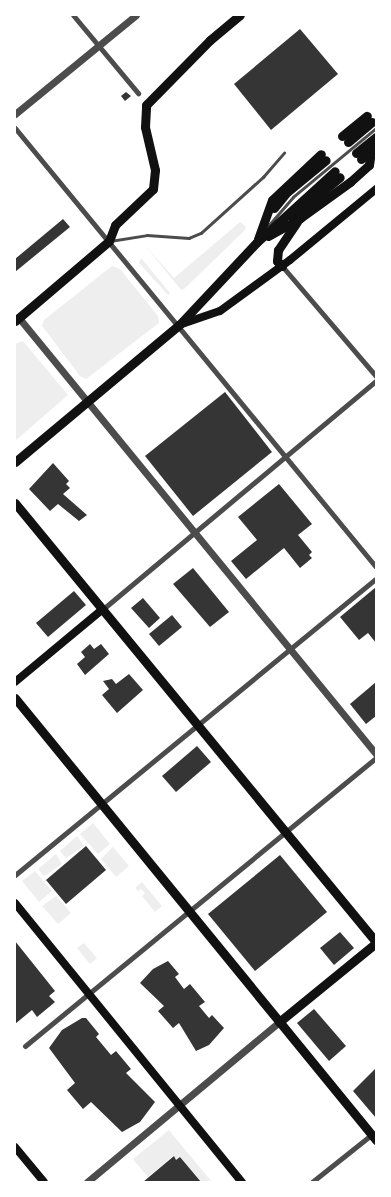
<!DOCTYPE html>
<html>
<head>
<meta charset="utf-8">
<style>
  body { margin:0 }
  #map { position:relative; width:391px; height:1197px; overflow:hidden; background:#fff; font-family:"Golos Text",sans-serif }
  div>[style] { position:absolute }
  .green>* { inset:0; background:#eee }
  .building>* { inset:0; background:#353535 }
  .service>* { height:2.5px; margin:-1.25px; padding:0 1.25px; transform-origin:1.25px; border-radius:1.25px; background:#4c4c4c }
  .minor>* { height:5px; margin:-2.5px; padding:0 2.5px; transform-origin:2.5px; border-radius:2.5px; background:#4c4c4c }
  .tertiary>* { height:7px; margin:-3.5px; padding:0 3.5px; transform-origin:3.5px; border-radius:3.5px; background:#4c4c4c }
  .secondary>* { height:8px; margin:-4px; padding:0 4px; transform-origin:4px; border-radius:4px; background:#111 }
  .primary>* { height:9px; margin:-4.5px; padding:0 4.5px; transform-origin:4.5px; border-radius:4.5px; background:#111 }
  .trunk>* { height:9px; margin:-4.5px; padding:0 4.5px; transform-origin:4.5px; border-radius:4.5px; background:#111 }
  span { translate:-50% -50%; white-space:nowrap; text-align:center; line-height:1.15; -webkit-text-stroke:4px #fff; paint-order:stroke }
  .frame { position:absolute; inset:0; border:16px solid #fff; pointer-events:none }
</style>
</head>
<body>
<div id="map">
  <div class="green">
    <div style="clip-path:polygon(240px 222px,246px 227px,245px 230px,184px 289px,181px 290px,144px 244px,174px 278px)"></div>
    <div style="clip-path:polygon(141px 258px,170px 293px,168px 295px,139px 263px)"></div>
    <div style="clip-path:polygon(112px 266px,120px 269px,158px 316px,159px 323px,86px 379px,80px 376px,42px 326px,44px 320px)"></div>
    <div style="clip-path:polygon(23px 341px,68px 395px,15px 441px,15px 344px)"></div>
    <div style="clip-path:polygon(93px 823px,110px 844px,98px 854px,80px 834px)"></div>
    <div style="clip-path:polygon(77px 836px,84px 846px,66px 858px,60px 851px)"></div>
    <div style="clip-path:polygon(113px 847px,129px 866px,116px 877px,101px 859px)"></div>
    <div style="clip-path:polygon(56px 854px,62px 864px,44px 876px,38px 869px)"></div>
    <div style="clip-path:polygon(35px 871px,52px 891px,39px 902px,22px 881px)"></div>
    <div style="clip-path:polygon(142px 882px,162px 906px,155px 912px,142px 896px,145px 893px,141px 889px,138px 891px,135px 888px)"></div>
    <div style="clip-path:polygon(56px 896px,71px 913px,58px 924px,42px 906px)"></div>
    <div style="clip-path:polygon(84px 943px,97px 958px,90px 964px,77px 948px)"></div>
    <div style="clip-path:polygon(169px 1130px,172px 1134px,164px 1141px,172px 1134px,212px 1182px,201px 1182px,180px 1157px,176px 1160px,173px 1156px,148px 1177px,136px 1163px,133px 1159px)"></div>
  </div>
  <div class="building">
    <div style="clip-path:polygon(300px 29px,338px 74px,271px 130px,234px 84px)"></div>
    <div style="clip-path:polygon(126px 92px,131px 96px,125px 101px,121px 96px)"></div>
    <div style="clip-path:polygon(63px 219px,70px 227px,15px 272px,15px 259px)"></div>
    <div style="clip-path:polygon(225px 392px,272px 452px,193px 516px,145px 456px)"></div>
    <div style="clip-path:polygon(53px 463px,69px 481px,66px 484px,70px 488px,63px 494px,87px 515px,79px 521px,58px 504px,50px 511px,29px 489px)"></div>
    <div style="clip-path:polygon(279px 484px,312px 524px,298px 535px,312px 552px,309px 555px,312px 558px,300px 568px,284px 548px,246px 579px,231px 561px,257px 540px,238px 517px)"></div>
    <div style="clip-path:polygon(193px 568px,229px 612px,210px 627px,173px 584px)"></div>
    <div style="clip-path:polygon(376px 587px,376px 643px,368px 633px,359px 640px,340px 617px)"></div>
    <div style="clip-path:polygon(74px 591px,86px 605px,48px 637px,36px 623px)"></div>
    <div style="clip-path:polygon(143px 598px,160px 618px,149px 628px,131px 608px)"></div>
    <div style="clip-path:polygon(172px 615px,182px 627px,159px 646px,149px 634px)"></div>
    <div style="clip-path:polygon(90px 644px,94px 649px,101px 644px,109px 654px,85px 675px,77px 664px,85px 657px,81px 652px)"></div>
    <div style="clip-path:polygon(129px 674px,143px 690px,117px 713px,102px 695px,109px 689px,103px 681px,112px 679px,116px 684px)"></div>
    <div style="clip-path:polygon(376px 682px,376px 716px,366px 724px,350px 704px)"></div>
    <div style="clip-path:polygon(197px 746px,211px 762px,176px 792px,162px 776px)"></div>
    <div style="clip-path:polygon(86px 846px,106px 870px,66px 904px,46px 880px)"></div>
    <div style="clip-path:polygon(280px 855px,327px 912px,255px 971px,208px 914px)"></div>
    <div style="clip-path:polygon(340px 932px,354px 948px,334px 965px,320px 948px)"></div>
    <div style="clip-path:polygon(15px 941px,55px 991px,49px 996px,55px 1002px,37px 1017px,32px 1010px,15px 1024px)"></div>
    <div style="clip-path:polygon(168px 961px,179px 974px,175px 977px,184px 989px,190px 984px,205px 1002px,199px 1006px,209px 1018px,212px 1015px,224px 1028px,209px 1045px,196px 1051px,179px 1023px,173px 1028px,158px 1011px,164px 1006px,140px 983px,153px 969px)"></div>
    <div style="clip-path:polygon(314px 1009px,346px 1046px,329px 1061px,297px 1023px)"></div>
    <div style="clip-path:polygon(82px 1018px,86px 1018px,99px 1034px,96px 1037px,111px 1055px,116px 1051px,131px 1069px,126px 1073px,155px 1102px,140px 1122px,122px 1132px,91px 1102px,83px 1109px,67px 1090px,75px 1083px,49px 1048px,62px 1030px)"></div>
    <div style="clip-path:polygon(376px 1068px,376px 1118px,353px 1091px)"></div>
    <div style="clip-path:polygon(174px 1156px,176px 1160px,180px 1157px,201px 1182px,143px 1182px)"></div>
  </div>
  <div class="service">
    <div style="left:268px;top:226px;width:38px;rotate:-49deg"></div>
    <div style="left:293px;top:197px;width:108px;rotate:-39.7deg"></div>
    <div style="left:110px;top:241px;width:37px;rotate:-9deg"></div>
    <div style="left:147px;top:235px;width:42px;rotate:4.1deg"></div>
    <div style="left:189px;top:238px;width:13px;rotate:-23deg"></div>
    <div style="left:201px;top:233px;width:84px;rotate:-42.1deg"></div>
    <div style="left:263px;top:177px;width:32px;rotate:-49deg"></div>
  </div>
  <div class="minor">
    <div style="left:73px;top:15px;width:102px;rotate:50.2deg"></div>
    <div style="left:15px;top:128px;width:568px;rotate:50.57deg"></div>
    <div style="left:282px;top:266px;width:145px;rotate:49.5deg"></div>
    <div style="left:103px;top:609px;width:356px;rotate:-39.9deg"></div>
    <div style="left:15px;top:875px;width:467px;rotate:-39.4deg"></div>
    <div style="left:25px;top:1046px;width:454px;rotate:-39.4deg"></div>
    <div style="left:312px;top:1182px;width:75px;rotate:-38.5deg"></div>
  </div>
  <div class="tertiary">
    <div style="left:15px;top:114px;width:156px;rotate:-39.3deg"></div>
    <div style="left:19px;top:318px;width:564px;rotate:50.69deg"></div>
    <div style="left:87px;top:1182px;width:250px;rotate:-39.8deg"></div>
  </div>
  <div class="secondary">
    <div style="left:179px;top:325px;width:43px;rotate:-18.9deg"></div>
    <div style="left:220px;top:311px;width:87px;rotate:-36.1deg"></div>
    <div style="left:290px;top:260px;width:112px;rotate:-39.5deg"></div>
    <div style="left:15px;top:682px;width:114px;rotate:-39.7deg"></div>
    <div style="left:15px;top:903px;width:360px;rotate:50.9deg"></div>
    <div style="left:15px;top:1147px;width:45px;rotate:50.4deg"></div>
  </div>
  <div class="primary">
    <div style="left:15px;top:503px;width:568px;rotate:50.57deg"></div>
    <div style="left:15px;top:698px;width:571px;rotate:50.76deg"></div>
    <div style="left:279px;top:1022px;width:125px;rotate:-39.2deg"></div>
  </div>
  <div class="trunk">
    <div style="left:342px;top:136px;width:32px;rotate:-39deg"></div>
    <div style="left:348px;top:142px;width:31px;rotate:-40deg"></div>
    <div style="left:356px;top:153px;width:26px;rotate:-39deg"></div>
    <div style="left:361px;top:159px;width:19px;rotate:-39deg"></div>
    <div style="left:274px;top:208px;width:21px;rotate:-51deg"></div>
    <div style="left:287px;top:192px;width:50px;rotate:-39.4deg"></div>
    <div style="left:292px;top:217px;width:62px;rotate:-39.8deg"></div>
    <div style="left:268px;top:236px;width:37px;rotate:-29deg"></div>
    <div style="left:300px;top:218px;width:62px;rotate:-35.8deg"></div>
    <div style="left:350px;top:182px;width:25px;rotate:-42deg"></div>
    <div style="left:369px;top:165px;width:14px;rotate:-82deg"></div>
    <div style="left:258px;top:239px;width:41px;rotate:-70.3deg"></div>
    <div style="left:272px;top:200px;width:67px;rotate:-43.2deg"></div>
    <div style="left:282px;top:266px;width:7px;rotate:-135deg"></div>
    <div style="left:277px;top:261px;width:11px;rotate:-85deg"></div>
    <div style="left:278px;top:250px;width:34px;rotate:-56deg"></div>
    <div style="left:15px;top:321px;width:123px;rotate:-40.4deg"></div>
    <div style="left:109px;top:241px;width:17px;rotate:-69deg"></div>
    <div style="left:115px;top:225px;width:52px;rotate:-43.5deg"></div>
    <div style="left:153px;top:189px;width:19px;rotate:-84deg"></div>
    <div style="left:155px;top:170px;width:44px;rotate:-103.1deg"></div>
    <div style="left:145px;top:127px;width:22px;rotate:-87deg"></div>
    <div style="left:146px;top:105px;width:91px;rotate:-45.4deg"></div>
    <div style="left:210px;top:40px;width:39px;rotate:-40deg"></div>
    <div style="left:15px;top:462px;width:214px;rotate:-39.9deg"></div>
    <div style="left:179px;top:325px;width:114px;rotate:-46.8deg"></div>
    <div style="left:257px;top:242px;width:105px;rotate:-42.3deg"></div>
  </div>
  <div class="frame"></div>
</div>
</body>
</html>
